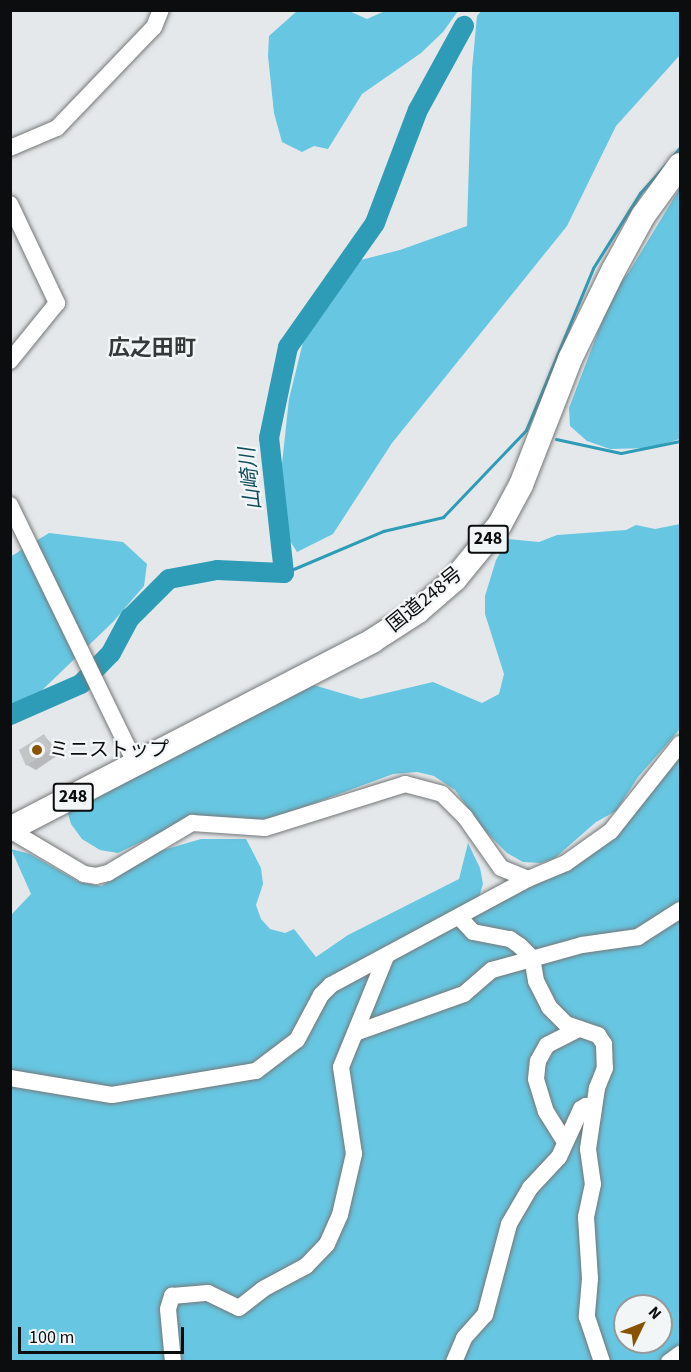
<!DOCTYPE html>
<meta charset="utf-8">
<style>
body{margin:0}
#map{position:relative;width:691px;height:1372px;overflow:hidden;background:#e5e8ea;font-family:"Source Sans 3","Noto Sans JP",sans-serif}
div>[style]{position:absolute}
.green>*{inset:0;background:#67c6e1}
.shadow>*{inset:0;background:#0003}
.stream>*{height:3px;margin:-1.5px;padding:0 1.5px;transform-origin:1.5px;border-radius:1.5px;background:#2e9cb7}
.river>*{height:20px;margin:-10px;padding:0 10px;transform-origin:10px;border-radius:10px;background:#2e9cb7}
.building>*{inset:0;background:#c2c5c6}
.roads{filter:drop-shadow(0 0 2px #747778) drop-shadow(0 0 2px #747778)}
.minor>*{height:16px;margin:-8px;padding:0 8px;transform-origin:8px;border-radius:8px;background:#fff}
.highway>*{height:24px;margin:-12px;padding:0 12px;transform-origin:12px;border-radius:12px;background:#fff}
.dots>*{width:16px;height:16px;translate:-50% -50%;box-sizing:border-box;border:3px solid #f2f6f7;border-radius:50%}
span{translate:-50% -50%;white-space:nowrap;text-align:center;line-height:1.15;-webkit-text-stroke:4.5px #f2f6f7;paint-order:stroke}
.shield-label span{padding:2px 4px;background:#f2f6f7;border:2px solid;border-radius:4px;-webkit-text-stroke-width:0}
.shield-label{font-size:18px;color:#0c0d0e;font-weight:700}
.street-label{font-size:20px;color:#0c0d0e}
.poi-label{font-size:20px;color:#0c0d0e}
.left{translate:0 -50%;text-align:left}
.water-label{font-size:21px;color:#0f4c5b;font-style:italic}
.quarter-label{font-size:22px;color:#353839;font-weight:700}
.frame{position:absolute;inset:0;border:12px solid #0c0d0e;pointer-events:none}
.north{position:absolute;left:613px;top:1294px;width:60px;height:60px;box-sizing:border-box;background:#f2f6f7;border:2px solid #96999a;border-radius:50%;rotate:47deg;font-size:16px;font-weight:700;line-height:24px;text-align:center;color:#0c0d0e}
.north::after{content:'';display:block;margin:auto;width:21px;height:27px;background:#885400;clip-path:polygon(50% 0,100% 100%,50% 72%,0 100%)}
.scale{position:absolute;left:18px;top:1327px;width:166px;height:27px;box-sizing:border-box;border:3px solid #0c0d0e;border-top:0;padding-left:8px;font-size:18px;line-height:21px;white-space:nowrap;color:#0c0d0e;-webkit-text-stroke:4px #f2f6f7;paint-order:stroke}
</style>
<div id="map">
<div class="green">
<i style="clip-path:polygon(482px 10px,680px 11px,680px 55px,616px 126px,567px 226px,392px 443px,333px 534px,297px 552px,276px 519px,289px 399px,304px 338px,337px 266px,400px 250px,467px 226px,472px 69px,477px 16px)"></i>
<i style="clip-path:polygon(297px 11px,349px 11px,367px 19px,385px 11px,458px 11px,443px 32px,421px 53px,362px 94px,328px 149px,314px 146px,302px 152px,282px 142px,274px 113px,268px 56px,269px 36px)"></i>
<i style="clip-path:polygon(680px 188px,680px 439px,649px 448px,610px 449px,587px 441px,570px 426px,569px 408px,614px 290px,629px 272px)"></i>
<i style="clip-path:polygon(680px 524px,680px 729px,638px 777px,616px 811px,596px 822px,555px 858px,541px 863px,523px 862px,507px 853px,483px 829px,455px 790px,434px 776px,417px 772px,393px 774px,277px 817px,254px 820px,195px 816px,118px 853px,100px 850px,82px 839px,71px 824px,67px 811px,310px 684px,361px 699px,433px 682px,482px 703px,499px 694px,504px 674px,485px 614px,485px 596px,496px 560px,508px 539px,539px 542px,557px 535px,626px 530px,636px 525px,655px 529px)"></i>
<i style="clip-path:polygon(49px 533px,123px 542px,147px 564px,144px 586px,113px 622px,11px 720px,10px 557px)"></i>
<i style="clip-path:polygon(evenodd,680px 755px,680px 1361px,11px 1362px,11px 1080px,65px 1093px,256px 1075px,331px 990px,600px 849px,620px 831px,680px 755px,625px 1306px,661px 1306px,661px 1342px,625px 1342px,625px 1306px)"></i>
<i style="clip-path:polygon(201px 839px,246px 839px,261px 868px,263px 884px,256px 905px,261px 919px,270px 929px,285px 933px,294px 929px,316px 957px,348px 935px,459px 879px,468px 843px,480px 868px,483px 884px,478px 900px,330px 982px,303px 1028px,257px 1066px,108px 1093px,11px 1076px,11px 915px,31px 894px,11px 849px,30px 854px,79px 882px,101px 886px,160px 851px)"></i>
</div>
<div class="shadow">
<i style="clip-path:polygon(44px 736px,61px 753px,36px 770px,27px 765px)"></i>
</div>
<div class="stream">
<i style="left:672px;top:157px;width:13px;rotate:-51deg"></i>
<i style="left:556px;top:439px;width:66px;rotate:12.2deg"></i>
<i style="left:621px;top:453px;width:60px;rotate:-11.5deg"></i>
<i style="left:284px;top:573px;width:108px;rotate:-23deg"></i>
<i style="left:383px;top:531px;width:62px;rotate:-13.1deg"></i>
<i style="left:443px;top:517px;width:120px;rotate:-46.3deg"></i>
<i style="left:526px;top:430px;width:175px;rotate:-67.5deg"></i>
<i style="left:593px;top:268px;width:89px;rotate:-57.9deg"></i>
<i style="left:640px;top:193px;width:39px;rotate:-48deg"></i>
</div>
<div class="river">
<i style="left:10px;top:715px;width:77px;rotate:-23.6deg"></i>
<i style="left:81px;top:684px;width:43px;rotate:-45.9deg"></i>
<i style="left:111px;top:653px;width:40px;rotate:-62deg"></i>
<i style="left:130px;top:618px;width:55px;rotate:-45deg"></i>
<i style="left:169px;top:579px;width:49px;rotate:-10.6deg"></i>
<i style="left:217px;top:570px;width:67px;rotate:2.6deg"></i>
<i style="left:284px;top:573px;width:136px;rotate:-96.3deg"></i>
<i style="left:269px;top:438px;width:93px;rotate:-78.2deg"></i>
<i style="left:288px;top:347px;width:151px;rotate:-54.9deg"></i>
<i style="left:375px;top:223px;width:121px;rotate:-69.2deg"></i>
<i style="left:418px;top:110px;width:96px;rotate:-61.3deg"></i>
</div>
<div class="building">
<i style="clip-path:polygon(44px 734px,53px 748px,26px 766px,19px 750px)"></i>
</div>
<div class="roads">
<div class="minor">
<i style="left:10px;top:148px;width:51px;rotate:-23.1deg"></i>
<i style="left:57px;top:128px;width:140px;rotate:-46.2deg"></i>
<i style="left:154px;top:27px;width:18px;rotate:-68deg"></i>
<i style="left:10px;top:204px;width:110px;rotate:64.6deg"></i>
<i style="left:57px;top:303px;width:75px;rotate:129deg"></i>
<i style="left:10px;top:505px;width:288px;rotate:64.1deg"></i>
<i style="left:10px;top:830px;width:86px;rotate:30.7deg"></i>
<i style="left:84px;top:874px;width:12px;rotate:9deg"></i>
<i style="left:96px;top:876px;width:12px;rotate:-14deg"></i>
<i style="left:108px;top:873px;width:98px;rotate:-30.8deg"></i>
<i style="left:192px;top:823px;width:73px;rotate:3.9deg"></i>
<i style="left:265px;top:828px;width:147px;rotate:-17.4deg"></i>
<i style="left:405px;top:784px;width:38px;rotate:15deg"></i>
<i style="left:442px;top:794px;width:33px;rotate:45deg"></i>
<i style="left:465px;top:817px;width:62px;rotate:54.8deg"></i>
<i style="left:501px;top:868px;width:29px;rotate:22deg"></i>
<i style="left:528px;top:879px;width:41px;rotate:-22.8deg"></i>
<i style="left:566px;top:863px;width:55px;rotate:-35.4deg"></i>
<i style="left:611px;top:831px;width:111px;rotate:-51.6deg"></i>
<i style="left:460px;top:918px;width:19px;rotate:47deg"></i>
<i style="left:473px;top:932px;width:38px;rotate:11deg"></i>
<i style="left:510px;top:939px;width:12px;rotate:35deg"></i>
<i style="left:520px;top:946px;width:17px;rotate:45deg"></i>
<i style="left:532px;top:958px;width:23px;rotate:80deg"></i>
<i style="left:536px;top:981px;width:29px;rotate:63deg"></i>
<i style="left:549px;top:1007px;width:24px;rotate:45deg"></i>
<i style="left:566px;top:1024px;width:34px;rotate:19deg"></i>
<i style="left:598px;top:1035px;width:11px;rotate:56deg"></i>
<i style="left:604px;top:1044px;width:24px;rotate:88deg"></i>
<i style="left:605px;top:1068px;width:22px;rotate:112deg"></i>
<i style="left:597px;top:1088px;width:62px;rotate:98.4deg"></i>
<i style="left:588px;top:1149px;width:35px;rotate:82deg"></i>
<i style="left:593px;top:1184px;width:34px;rotate:102deg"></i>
<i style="left:586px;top:1217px;width:62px;rotate:86.3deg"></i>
<i style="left:590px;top:1279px;width:38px;rotate:95deg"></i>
<i style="left:587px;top:1317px;width:47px;rotate:71.6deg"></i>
<i style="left:355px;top:1033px;width:116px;rotate:-19.7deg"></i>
<i style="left:464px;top:994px;width:37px;rotate:-41deg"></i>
<i style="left:492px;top:970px;width:93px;rotate:-15.5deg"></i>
<i style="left:582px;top:945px;width:57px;rotate:-8.1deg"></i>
<i style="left:638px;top:937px;width:50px;rotate:-32.7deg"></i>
<i style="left:10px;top:1078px;width:103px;rotate:9.5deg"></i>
<i style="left:112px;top:1095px;width:146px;rotate:-9.5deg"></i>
<i style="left:256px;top:1071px;width:51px;rotate:-37.1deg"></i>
<i style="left:297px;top:1040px;width:51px;rotate:-61.9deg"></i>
<i style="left:321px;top:995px;width:14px;rotate:-45deg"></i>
<i style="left:331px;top:985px;width:224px;rotate:-28.3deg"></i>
<i style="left:565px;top:1142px;width:36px;rotate:-122deg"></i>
<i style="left:546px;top:1112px;width:34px;rotate:-107deg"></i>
<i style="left:536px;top:1079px;width:18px;rotate:-84deg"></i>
<i style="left:538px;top:1061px;width:18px;rotate:-61deg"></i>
<i style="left:547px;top:1045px;width:33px;rotate:-27deg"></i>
<i style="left:173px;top:1362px;width:53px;rotate:-95.4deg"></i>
<i style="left:168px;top:1309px;width:14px;rotate:-73deg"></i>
<i style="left:172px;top:1296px;width:36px;rotate:-5deg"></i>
<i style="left:208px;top:1293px;width:34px;rotate:26deg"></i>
<i style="left:239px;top:1308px;width:31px;rotate:-38deg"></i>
<i style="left:263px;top:1289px;width:49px;rotate:-28.1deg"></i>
<i style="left:306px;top:1266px;width:30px;rotate:-46deg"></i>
<i style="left:327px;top:1244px;width:32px;rotate:-66deg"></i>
<i style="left:340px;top:1215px;width:63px;rotate:-77.1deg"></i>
<i style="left:354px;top:1154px;width:88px;rotate:-98.5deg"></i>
<i style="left:341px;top:1067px;width:119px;rotate:-67.8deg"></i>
<i style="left:454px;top:1362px;width:26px;rotate:-67deg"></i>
<i style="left:464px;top:1338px;width:31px;rotate:-48deg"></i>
<i style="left:485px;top:1315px;width:94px;rotate:-75.2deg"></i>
<i style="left:509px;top:1224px;width:42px;rotate:-59.7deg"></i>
<i style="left:530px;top:1188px;width:42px;rotate:-46.9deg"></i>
<i style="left:559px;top:1157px;width:53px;rotate:-65.4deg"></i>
<i style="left:581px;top:1109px;width:6px;rotate:-31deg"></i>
<i style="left:586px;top:1106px;width:9px;rotate:36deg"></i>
<i style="left:669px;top:1362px;width:14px;rotate:-36deg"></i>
</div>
<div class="highway">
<i style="left:10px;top:829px;width:408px;rotate:-27.4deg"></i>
<i style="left:372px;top:641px;width:54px;rotate:-32.8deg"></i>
<i style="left:417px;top:612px;width:50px;rotate:-41deg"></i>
<i style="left:455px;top:579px;width:71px;rotate:-50.7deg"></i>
<i style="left:500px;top:524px;width:44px;rotate:-61.7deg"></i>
<i style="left:521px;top:485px;width:135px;rotate:-68.7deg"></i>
<i style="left:570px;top:359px;width:98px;rotate:-64deg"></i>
<i style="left:613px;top:271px;width:63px;rotate:-61.4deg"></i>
<i style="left:643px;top:216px;width:63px;rotate:-54deg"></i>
</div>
</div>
<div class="dots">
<i style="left:37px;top:750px;background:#885400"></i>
</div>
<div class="shield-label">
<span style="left:488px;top:539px">248</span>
<span style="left:73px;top:797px">248</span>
</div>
<div class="street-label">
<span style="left:425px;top:600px;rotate:-39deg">国道248号</span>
</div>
<div class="poi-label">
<span class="left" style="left:49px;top:750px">ミニストップ</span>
</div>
<div class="water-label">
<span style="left:250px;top:479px;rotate:-96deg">山崎川</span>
</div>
<div class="quarter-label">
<span style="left:152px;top:349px">広之田町</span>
</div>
<div class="frame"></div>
<div class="north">N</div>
<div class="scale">100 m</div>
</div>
